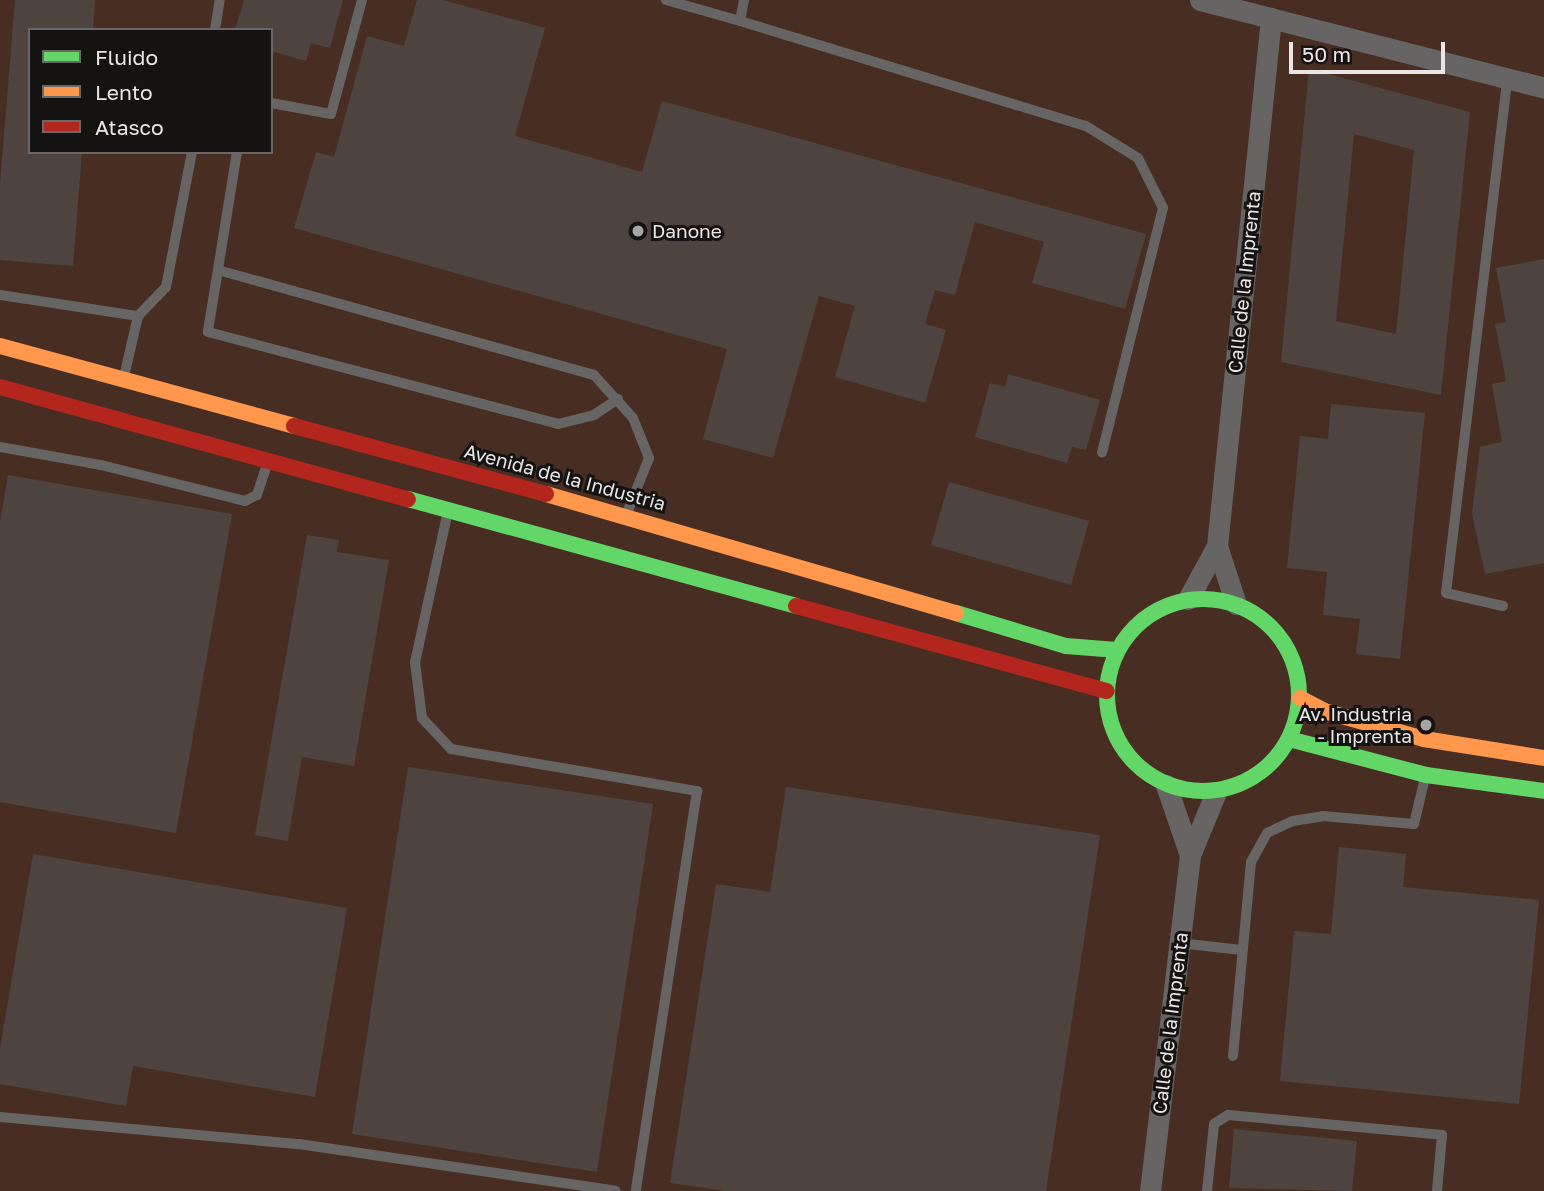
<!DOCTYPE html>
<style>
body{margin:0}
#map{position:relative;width:1544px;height:1191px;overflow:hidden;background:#2d2b29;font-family:"Golos Text",sans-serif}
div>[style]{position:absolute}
.green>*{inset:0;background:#482e22}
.building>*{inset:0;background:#4d4440}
.lane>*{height:10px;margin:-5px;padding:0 5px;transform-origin:5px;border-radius:5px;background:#666564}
.street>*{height:21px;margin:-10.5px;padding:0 10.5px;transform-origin:10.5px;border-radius:10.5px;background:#666564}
.fast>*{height:16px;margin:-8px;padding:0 8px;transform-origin:8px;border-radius:8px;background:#63d668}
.fast>.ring{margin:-8px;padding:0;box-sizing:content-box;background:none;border:16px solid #63d668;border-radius:50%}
.slow>*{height:16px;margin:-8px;padding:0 8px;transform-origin:8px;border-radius:8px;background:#ff974d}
.jam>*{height:16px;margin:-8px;padding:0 8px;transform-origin:8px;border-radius:8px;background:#b3261e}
.dots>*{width:19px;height:19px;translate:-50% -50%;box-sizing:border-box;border:4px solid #151312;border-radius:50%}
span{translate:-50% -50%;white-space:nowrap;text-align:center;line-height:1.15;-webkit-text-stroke:6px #151312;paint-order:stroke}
.poi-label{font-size:19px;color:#e9e6e5}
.left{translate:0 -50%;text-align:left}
.right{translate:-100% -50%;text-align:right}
.street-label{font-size:19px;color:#e9e6e5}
.legend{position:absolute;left:28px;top:28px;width:245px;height:126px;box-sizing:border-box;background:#151312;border:2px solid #6a6766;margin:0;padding:9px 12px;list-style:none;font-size:21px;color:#e9e6e5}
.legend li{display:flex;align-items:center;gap:14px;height:35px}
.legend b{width:35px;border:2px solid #6a6766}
.scale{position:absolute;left:1289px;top:42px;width:156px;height:32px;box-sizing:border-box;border:4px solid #e9e6e5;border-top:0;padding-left:9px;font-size:21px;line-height:24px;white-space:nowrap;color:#e9e6e5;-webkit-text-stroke:5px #151312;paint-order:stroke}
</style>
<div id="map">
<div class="green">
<i style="clip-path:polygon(evenodd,0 0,1544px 0,1544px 1191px,0 1191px,0 0,30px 30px,271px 30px,271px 152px,30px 152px,30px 30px)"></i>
</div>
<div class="building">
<i style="clip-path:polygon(15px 0,95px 0,93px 30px,30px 30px,30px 152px,82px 152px,73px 266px,0 260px,0 184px)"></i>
<i style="clip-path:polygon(244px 0,343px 0,330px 48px,311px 43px,306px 61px,271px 51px,271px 30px,235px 30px)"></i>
<i style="clip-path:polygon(417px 0,443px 0,545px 28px,515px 136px,642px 172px,662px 101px,1146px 234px,1125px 309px,1032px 283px,1044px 242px,975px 222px,955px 295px,935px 290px,925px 324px,946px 330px,925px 403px,835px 377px,855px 306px,819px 296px,773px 458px,703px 439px,727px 349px,294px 228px,316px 152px,334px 157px,367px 36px,404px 46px)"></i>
<i style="clip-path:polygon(evenodd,1309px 69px,1470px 112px,1441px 395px,1281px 362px,1309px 69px,1354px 134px,1414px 150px,1396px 334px,1336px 321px,1354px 134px)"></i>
<i style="clip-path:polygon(1544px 259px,1544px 563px,1485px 574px,1472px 514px,1480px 447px,1502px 442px,1492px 384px,1506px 381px,1495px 324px,1506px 322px,1496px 268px)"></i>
<i style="clip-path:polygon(1008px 374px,1100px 400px,1086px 450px,1072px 447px,1067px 463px,975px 437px,990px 383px,1005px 387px)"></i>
<i style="clip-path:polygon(1331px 404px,1425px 413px,1400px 659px,1356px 654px,1360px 619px,1323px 615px,1327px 572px,1287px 568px,1300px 436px,1328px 439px)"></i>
<i style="clip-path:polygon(8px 475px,232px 514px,176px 833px,0 802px,0 522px)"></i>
<i style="clip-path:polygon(949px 482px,1089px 521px,1071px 585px,931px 545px)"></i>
<i style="clip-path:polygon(307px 535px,339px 540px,337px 552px,389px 560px,354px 766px,302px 757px,288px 841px,255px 835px)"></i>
<i style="clip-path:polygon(408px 767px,653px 804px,597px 1172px,352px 1134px)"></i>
<i style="clip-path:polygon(786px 787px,1100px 835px,1046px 1191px,725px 1191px,670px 1183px,716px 884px,770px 892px)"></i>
<i style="clip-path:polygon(1339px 847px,1406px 854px,1403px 887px,1539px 900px,1519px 1104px,1280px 1081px,1294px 931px,1331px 934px)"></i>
<i style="clip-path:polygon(33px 854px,347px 908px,315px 1097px,133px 1066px,126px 1106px,0 1084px,0 1049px)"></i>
<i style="clip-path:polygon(1234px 1129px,1357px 1141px,1352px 1191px,1229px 1188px)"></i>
</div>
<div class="lane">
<i style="left:666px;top:0;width:77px;rotate:15.8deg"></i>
<i style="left:744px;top:0;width:21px;rotate:101deg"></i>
<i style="left:740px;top:21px;width:362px;rotate:16.9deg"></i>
<i style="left:1086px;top:126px;width:61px;rotate:31.6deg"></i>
<i style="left:1138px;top:158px;width:56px;rotate:63.4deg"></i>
<i style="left:1163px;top:208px;width:252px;rotate:104deg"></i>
<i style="left:215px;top:30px;width:30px;rotate:-81deg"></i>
<i style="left:271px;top:103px;width:61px;rotate:10.4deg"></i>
<i style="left:331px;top:114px;width:118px;rotate:-74.8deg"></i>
<i style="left:237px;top:152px;width:182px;rotate:99.2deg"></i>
<i style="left:208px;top:332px;width:362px;rotate:14.7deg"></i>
<i style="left:558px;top:424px;width:37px;rotate:-14deg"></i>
<i style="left:594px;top:415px;width:29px;rotate:-34deg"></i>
<i style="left:218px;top:270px;width:390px;rotate:15.6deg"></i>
<i style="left:594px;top:375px;width:58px;rotate:47.8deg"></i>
<i style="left:633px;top:418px;width:43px;rotate:68.2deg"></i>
<i style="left:649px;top:458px;width:59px;rotate:111.8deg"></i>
<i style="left:0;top:295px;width:140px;rotate:8.7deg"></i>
<i style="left:124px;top:377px;width:63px;rotate:-77.1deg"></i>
<i style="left:138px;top:316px;width:40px;rotate:-46deg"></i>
<i style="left:166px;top:287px;width:137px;rotate:-79.1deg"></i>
<i style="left:0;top:447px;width:103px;rotate:10.1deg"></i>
<i style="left:101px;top:465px;width:148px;rotate:14deg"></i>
<i style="left:245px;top:501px;width:13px;rotate:-27deg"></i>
<i style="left:257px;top:495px;width:33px;rotate:-72deg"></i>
<i style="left:448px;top:511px;width:155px;rotate:102.3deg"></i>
<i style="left:415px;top:662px;width:56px;rotate:82.9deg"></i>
<i style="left:422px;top:718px;width:42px;rotate:46.9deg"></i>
<i style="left:451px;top:749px;width:250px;rotate:9.7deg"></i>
<i style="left:697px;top:791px;width:405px;rotate:98.7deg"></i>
<i style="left:1503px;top:606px;width:58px;rotate:-167.2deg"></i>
<i style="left:1446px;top:593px;width:515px;rotate:-83.19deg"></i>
<i style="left:1179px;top:943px;width:63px;rotate:6.3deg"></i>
<i style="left:1233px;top:1056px;width:195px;rotate:-84.7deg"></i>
<i style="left:1251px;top:862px;width:33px;rotate:-61deg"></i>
<i style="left:1267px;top:833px;width:29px;rotate:-25deg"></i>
<i style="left:1293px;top:821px;width:30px;rotate:-9deg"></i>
<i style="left:1323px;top:816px;width:91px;rotate:5deg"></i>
<i style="left:1414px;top:824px;width:47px;rotate:-76.6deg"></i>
<i style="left:0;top:1117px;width:300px;rotate:5.2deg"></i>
<i style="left:299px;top:1144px;width:320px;rotate:8.4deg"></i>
<i style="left:1207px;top:1191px;width:67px;rotate:-84deg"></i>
<i style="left:1214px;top:1124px;width:17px;rotate:-33deg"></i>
<i style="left:1228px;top:1115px;width:215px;rotate:5.3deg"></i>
<i style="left:1442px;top:1135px;width:56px;rotate:95.1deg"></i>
</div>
<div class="street">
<i style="left:1200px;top:0;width:355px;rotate:14.3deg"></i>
<i style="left:1217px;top:546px;width:61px;rotate:71.9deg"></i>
<i style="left:1188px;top:599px;width:60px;rotate:-61.3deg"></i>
<i style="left:1217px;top:546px;width:531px;rotate:-84.16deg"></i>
<i style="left:1166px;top:785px;width:74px;rotate:71.1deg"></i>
<i style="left:1150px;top:1191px;width:338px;rotate:-83.2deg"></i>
<i style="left:1190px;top:855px;width:68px;rotate:-67.6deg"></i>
</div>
<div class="fast">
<i style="left:408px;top:499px;width:402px;rotate:15.4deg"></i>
<i class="ring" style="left:1107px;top:599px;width:176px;height:176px"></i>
<i style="left:956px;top:613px;width:115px;rotate:16.7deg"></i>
<i style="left:1066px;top:646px;width:51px;rotate:4.5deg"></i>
<i style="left:1289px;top:739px;width:142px;rotate:14.7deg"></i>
<i style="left:1426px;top:775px;width:119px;rotate:7.7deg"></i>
</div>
<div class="slow">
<i style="left:0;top:346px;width:305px;rotate:15.2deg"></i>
<i style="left:546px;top:494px;width:427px;rotate:16.2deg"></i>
<i style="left:1300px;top:698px;width:27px;rotate:28deg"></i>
<i style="left:1324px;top:711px;width:104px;rotate:15.6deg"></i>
<i style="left:1424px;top:739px;width:121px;rotate:9deg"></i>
</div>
<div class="jam">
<i style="left:0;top:387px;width:423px;rotate:15.4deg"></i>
<i style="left:294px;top:426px;width:261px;rotate:15.1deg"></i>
<i style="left:796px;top:606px;width:322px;rotate:15.3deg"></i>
</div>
<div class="dots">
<i style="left:638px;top:231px;background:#a7a5a3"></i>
<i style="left:1426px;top:725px;background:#a7a5a3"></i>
</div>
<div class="poi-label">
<span class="left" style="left:652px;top:231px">Danone</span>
<span class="right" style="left:1412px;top:725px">Av. Industria<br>- Imprenta</span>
</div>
<div class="street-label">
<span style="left:1244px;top:282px;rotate:-84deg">Calle de la Imprenta</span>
<span style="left:565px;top:477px;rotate:15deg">Avenida de la Industria</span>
<span style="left:1170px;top:1023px;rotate:-83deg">Calle de la Imprenta</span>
</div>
<ul class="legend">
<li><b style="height:9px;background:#63d668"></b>Fluido</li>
<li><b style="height:9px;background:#ff974d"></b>Lento</li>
<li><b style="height:9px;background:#b3261e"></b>Atasco</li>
</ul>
<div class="scale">50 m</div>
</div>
